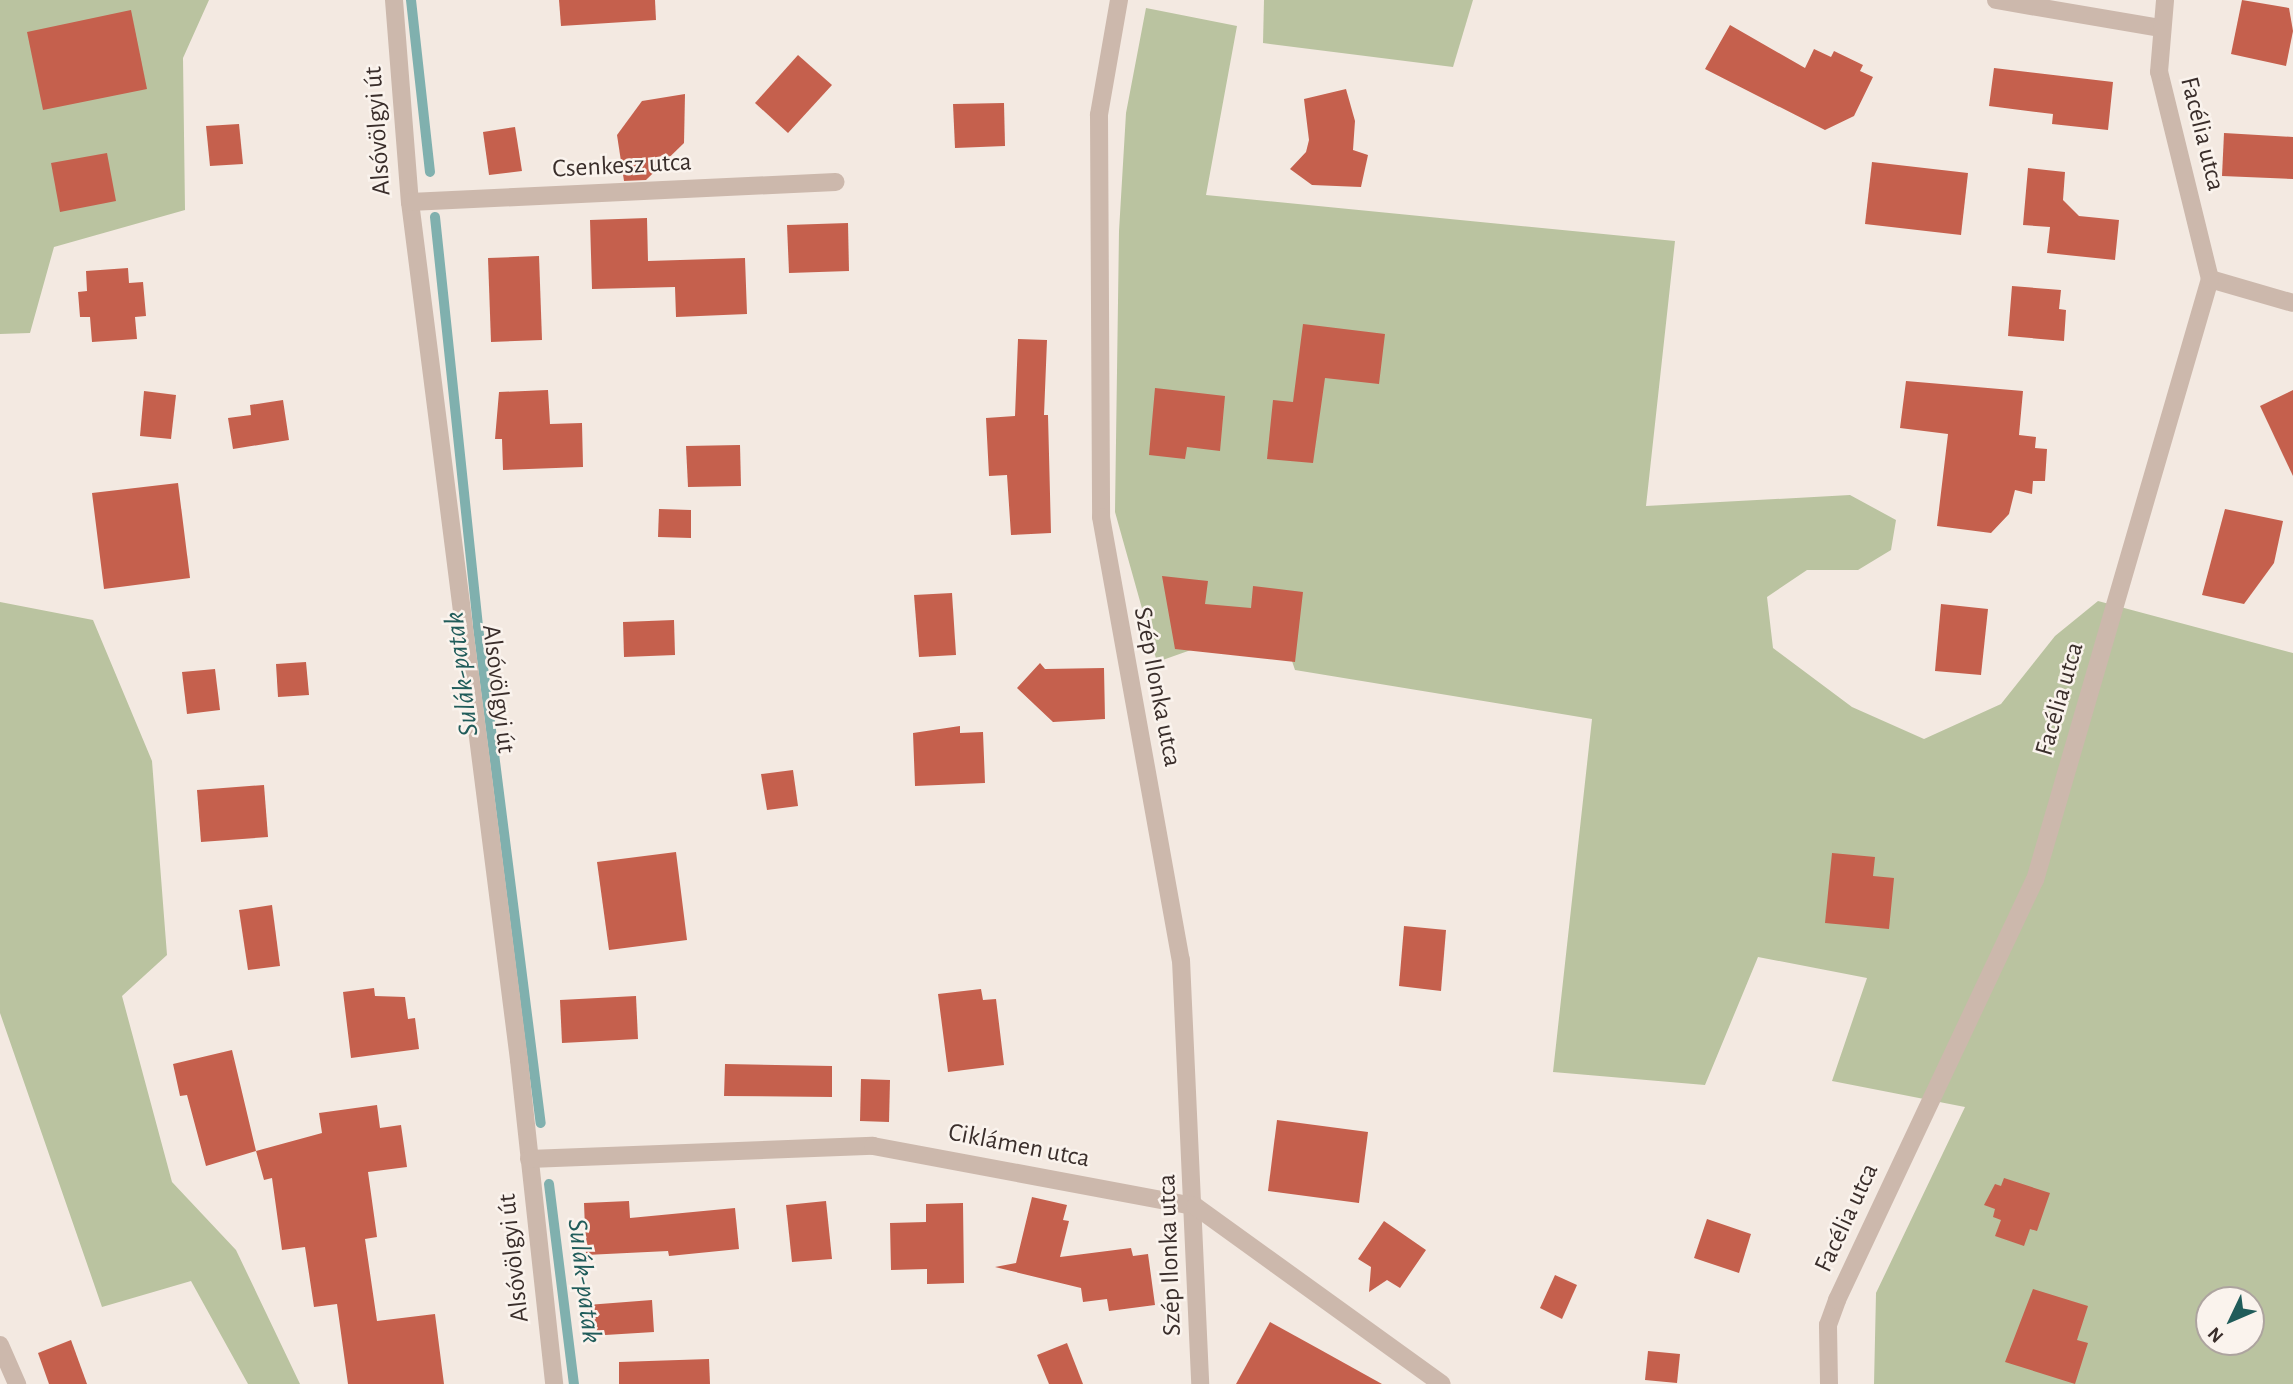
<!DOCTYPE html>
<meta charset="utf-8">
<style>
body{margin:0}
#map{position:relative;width:2293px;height:1384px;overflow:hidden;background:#f3e9e1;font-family:"Alegreya Sans",sans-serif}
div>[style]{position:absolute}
.green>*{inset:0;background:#bac3a0}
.stream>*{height:10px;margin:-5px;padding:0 5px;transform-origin:5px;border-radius:5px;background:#80b0ae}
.building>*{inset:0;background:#c5604d}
.street>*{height:18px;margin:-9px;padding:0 9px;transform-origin:9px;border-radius:9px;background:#ccb8ac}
span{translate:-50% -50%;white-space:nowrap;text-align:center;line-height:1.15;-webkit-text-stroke:5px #faf3ed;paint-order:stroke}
.street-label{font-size:26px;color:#3a2e2b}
.water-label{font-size:28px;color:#205c5a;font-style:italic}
.north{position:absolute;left:2195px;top:1286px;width:70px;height:70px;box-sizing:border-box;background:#faf3ed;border:2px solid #ada49f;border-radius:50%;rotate:226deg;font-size:19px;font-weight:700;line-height:28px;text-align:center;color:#3a2e2b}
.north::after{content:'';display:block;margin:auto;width:24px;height:32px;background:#205c5a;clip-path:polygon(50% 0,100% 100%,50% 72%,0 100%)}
</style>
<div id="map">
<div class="green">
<i style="clip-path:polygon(0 0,209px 0,183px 58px,185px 210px,54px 247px,30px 333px,0 334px)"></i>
<i style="clip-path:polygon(1264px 0,1473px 0,1453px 67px,1263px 43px)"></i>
<i style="clip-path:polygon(evenodd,1146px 8px,1237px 26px,1206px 195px,1675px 241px,1646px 506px,1850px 495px,1896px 520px,1891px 550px,1858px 570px,1807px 570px,1767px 597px,1773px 648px,1852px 707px,1924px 739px,2001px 704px,2055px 636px,2098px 601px,2293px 653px,2293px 1384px,1874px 1384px,1876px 1293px,1965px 1107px,1832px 1081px,1867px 978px,1758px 957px,1705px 1085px,1553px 1072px,1592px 719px,1295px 670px,1278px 619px,1157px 662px,1115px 512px,1119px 231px,1126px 113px,1146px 8px,2209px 1300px,2251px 1300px,2251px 1342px,2209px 1342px,2209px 1300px)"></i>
<i style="clip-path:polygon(0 602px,93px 620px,152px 761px,167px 955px,122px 996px,172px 1182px,236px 1250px,300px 1384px,248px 1384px,191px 1281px,102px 1307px,0 1013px)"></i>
</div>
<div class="stream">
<i style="left:411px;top:0;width:173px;rotate:83.7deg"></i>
<i style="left:435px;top:217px;width:412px;rotate:84deg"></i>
<i style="left:478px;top:627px;width:500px;rotate:82.8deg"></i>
<i style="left:549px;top:1184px;width:202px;rotate:82.9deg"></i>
</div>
<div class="building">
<i style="clip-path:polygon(559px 0,655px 0,656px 20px,561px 26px)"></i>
<i style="clip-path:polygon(2242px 0,2289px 8px,2293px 31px,2286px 66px,2231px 54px)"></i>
<i style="clip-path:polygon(131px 10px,147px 89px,43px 110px,27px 32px)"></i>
<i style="clip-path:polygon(1730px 25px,1805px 68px,1814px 49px,1831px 57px,1834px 51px,1863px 65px,1860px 71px,1873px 77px,1854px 116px,1825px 130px,1705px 69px)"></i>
<i style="clip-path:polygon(798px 55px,832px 85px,788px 133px,755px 103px)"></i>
<i style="clip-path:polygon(1994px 68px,2113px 82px,2108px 130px,2052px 124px,2053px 114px,1989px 106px)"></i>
<i style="clip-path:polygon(1346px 89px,1355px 121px,1353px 150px,1368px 155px,1361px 187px,1312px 185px,1290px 169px,1306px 152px,1309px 140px,1304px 99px)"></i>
<i style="clip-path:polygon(685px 94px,684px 143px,646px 180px,624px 181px,617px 135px,642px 101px)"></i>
<i style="clip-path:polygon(1004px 103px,1005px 146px,955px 148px,953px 104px)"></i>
<i style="clip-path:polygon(239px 124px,243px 164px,210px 166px,206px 126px)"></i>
<i style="clip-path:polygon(515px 127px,522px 171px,489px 175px,483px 132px)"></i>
<i style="clip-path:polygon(2224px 133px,2293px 137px,2293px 179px,2222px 176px)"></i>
<i style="clip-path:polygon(107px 153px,116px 201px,60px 212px,51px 163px)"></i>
<i style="clip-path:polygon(1872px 162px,1968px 173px,1961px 235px,1865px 224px)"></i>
<i style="clip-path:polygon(2028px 168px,2065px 172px,2063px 200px,2079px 216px,2119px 220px,2115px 260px,2047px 253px,2050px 227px,2023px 225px)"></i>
<i style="clip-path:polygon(647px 218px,648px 261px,745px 258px,747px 314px,676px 317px,675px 287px,592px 289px,590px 220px)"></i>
<i style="clip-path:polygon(848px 223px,849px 271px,789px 273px,787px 225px)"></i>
<i style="clip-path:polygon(539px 256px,542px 340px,491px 342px,488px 258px)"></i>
<i style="clip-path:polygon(128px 268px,129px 283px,143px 282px,146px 316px,135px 317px,137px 339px,92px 342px,90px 317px,80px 317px,78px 292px,87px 291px,86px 271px)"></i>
<i style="clip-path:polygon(2012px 286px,2061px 290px,2059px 309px,2066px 310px,2064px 341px,2008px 336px)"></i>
<i style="clip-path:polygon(1303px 324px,1385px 334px,1379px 384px,1325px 378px,1313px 463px,1267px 459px,1273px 400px,1293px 402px)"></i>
<i style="clip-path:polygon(1018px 339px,1047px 340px,1044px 415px,1048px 415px,1051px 533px,1011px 535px,1007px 475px,989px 476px,986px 418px,1015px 416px)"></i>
<i style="clip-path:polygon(1906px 381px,2023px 391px,2019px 435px,2036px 437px,2035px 448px,2047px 449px,2045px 481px,2033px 481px,2032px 494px,2015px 490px,2009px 514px,1991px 533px,1937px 526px,1948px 434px,1900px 428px)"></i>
<i style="clip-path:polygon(1155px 388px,1225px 396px,1220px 451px,1187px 447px,1185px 459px,1149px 455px)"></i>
<i style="clip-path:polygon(548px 390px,550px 424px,582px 423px,583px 467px,503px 470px,502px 439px,495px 439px,499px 392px)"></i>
<i style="clip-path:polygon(2293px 390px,2293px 476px,2260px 406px)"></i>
<i style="clip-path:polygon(144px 391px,176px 395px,171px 439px,140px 436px)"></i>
<i style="clip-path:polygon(283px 400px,289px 440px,233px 449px,228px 418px,251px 415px,250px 405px)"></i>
<i style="clip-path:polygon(740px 445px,741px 486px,688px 487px,686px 446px)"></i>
<i style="clip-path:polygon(178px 483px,190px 578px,104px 589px,92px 493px)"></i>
<i style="clip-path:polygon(659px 509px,691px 510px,691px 538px,658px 537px)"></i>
<i style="clip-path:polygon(2225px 509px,2283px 521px,2274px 563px,2244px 604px,2202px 595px)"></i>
<i style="clip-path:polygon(1162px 576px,1208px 581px,1205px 604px,1251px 608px,1253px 586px,1303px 592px,1295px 662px,1175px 649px)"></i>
<i style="clip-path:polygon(952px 593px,956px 655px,919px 657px,914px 595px)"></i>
<i style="clip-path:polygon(1941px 604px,1988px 609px,1981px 675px,1935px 671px)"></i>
<i style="clip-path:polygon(674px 620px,675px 655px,624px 657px,623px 622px)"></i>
<i style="clip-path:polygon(306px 662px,309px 695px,278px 697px,276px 664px)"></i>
<i style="clip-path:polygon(1040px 663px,1045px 669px,1104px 668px,1105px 719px,1053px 722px,1017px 688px)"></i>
<i style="clip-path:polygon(215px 669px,220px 710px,187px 714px,182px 672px)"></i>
<i style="clip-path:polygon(960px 726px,960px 733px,983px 732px,985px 783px,915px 786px,913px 733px)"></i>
<i style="clip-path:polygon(793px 770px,798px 806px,767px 810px,761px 774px)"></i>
<i style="clip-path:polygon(264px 785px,268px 837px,201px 842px,197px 790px)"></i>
<i style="clip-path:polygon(676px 852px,687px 940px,609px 950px,597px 862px)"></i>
<i style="clip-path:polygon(1832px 853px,1875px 857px,1873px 876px,1894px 878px,1889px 929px,1825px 923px)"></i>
<i style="clip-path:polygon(272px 905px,280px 966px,248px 970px,239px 910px)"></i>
<i style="clip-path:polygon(1404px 926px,1446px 930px,1441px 991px,1399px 986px)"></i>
<i style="clip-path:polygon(374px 988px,375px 996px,405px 997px,408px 1019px,415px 1018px,419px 1049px,351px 1058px,343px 992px)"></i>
<i style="clip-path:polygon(981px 989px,983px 1000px,996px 999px,1004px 1065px,948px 1072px,938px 994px)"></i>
<i style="clip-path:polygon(636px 996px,638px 1039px,562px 1043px,560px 1000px)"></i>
<i style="clip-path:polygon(232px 1050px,256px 1151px,206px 1166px,187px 1095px,180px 1096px,173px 1064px)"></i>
<i style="clip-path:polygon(725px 1064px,832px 1066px,832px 1097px,724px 1096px)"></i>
<i style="clip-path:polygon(861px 1079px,890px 1080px,889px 1122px,860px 1121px)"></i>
<i style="clip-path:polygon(377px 1105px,380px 1128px,401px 1125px,407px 1167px,368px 1172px,377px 1237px,365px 1239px,377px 1321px,435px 1314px,444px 1384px,348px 1384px,337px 1304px,314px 1307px,305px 1247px,282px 1250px,272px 1178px,264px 1180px,256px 1151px,322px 1133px,319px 1113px)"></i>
<i style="clip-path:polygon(1277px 1120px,1368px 1132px,1359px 1203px,1268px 1191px)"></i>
<i style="clip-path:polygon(2004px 1178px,2050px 1193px,2037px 1231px,2030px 1229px,2024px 1246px,1995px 1236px,2001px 1220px,1993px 1217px,1995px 1209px,1984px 1205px,1995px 1184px,2001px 1186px)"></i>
<i style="clip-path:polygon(1032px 1197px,1067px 1205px,1063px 1220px,1069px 1221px,1060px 1257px,1131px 1248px,1133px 1256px,1148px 1254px,1155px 1305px,1109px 1311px,1107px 1299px,1083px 1302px,1081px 1288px,995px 1267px,1016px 1263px)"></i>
<i style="clip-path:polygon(629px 1201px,630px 1218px,735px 1208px,739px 1249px,669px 1256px,668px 1251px,586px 1255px,584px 1203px)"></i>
<i style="clip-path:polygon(826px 1201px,832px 1259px,792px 1262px,786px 1205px)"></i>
<i style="clip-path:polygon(963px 1203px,964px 1283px,927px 1284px,927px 1269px,891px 1270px,890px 1223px,926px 1222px,926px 1204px)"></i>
<i style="clip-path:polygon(1707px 1219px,1751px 1234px,1739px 1273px,1694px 1258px)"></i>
<i style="clip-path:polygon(1384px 1221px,1426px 1250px,1400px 1288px,1387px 1280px,1369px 1292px,1371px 1267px,1358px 1259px)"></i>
<i style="clip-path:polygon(1555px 1275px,1577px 1285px,1562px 1319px,1540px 1308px)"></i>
<i style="clip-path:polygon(2033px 1289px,2088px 1306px,2077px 1340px,2088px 1343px,2075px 1384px,2005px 1362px)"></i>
<i style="clip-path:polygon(652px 1300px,654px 1332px,589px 1336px,587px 1305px)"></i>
<i style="clip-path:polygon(1270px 1322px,1319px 1349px,1382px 1384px,1236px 1384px)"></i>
<i style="clip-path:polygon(71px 1340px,87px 1384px,49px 1384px,38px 1353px)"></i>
<i style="clip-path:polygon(1067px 1343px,1083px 1384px,1049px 1384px,1037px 1355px)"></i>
<i style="clip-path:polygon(1648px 1351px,1680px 1354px,1677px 1383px,1645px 1380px)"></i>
<i style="clip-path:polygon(709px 1359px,710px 1384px,619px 1384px,619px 1362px)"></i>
</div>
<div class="street">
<i style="left:394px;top:0;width:203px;rotate:85.5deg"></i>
<i style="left:410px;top:202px;width:865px;rotate:82.76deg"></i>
<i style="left:519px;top:1060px;width:326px;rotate:83.8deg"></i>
<i style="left:1119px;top:0;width:117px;rotate:99.9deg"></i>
<i style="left:1099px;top:115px;width:402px;rotate:89.7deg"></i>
<i style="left:1101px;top:517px;width:450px;rotate:79.8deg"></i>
<i style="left:1181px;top:960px;width:424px;rotate:87.4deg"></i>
<i style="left:1996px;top:0;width:166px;rotate:9.7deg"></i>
<i style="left:410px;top:202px;width:426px;rotate:-2.7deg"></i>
<i style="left:2210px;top:279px;width:86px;rotate:16.1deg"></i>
<i style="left:529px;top:1159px;width:344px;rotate:-2.2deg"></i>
<i style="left:873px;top:1146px;width:328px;rotate:10.6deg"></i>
<i style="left:1195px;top:1206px;width:304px;rotate:35.8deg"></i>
<i style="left:0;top:1345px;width:43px;rotate:66.4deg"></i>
<i style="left:1829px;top:1384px;width:59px;rotate:-91deg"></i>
<i style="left:1828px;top:1325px;width:27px;rotate:-70deg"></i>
<i style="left:1837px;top:1300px;width:464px;rotate:-64.8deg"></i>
<i style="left:2035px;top:880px;width:626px;rotate:-73.77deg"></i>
<i style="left:2210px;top:279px;width:213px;rotate:-103.8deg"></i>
<i style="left:2159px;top:72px;width:72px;rotate:-85.2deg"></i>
</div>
<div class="street-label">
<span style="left:378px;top:131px;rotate:-94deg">Alsóvölgyi út</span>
<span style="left:2202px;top:134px;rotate:76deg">Facélia utca</span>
<span style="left:622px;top:166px;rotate:-3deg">Csenkesz utca</span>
<span style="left:1157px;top:687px;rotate:79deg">Szép Ilonka utca</span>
<span style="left:498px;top:689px;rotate:83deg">Alsóvölgyi út</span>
<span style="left:2060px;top:699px;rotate:-74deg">Facélia utca</span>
<span style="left:1019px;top:1146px;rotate:11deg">Ciklámen utca</span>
<span style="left:1847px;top:1218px;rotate:-65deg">Facélia utca</span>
<span style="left:1170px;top:1255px;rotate:-92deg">Szép Ilonka utca</span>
<span style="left:514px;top:1258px;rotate:-96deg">Alsóvölgyi út</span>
</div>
<div class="water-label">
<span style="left:462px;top:674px;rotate:-97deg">Sulák-patak</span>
<span style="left:584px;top:1281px;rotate:83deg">Sulák-patak</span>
</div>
<div class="north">N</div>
</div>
